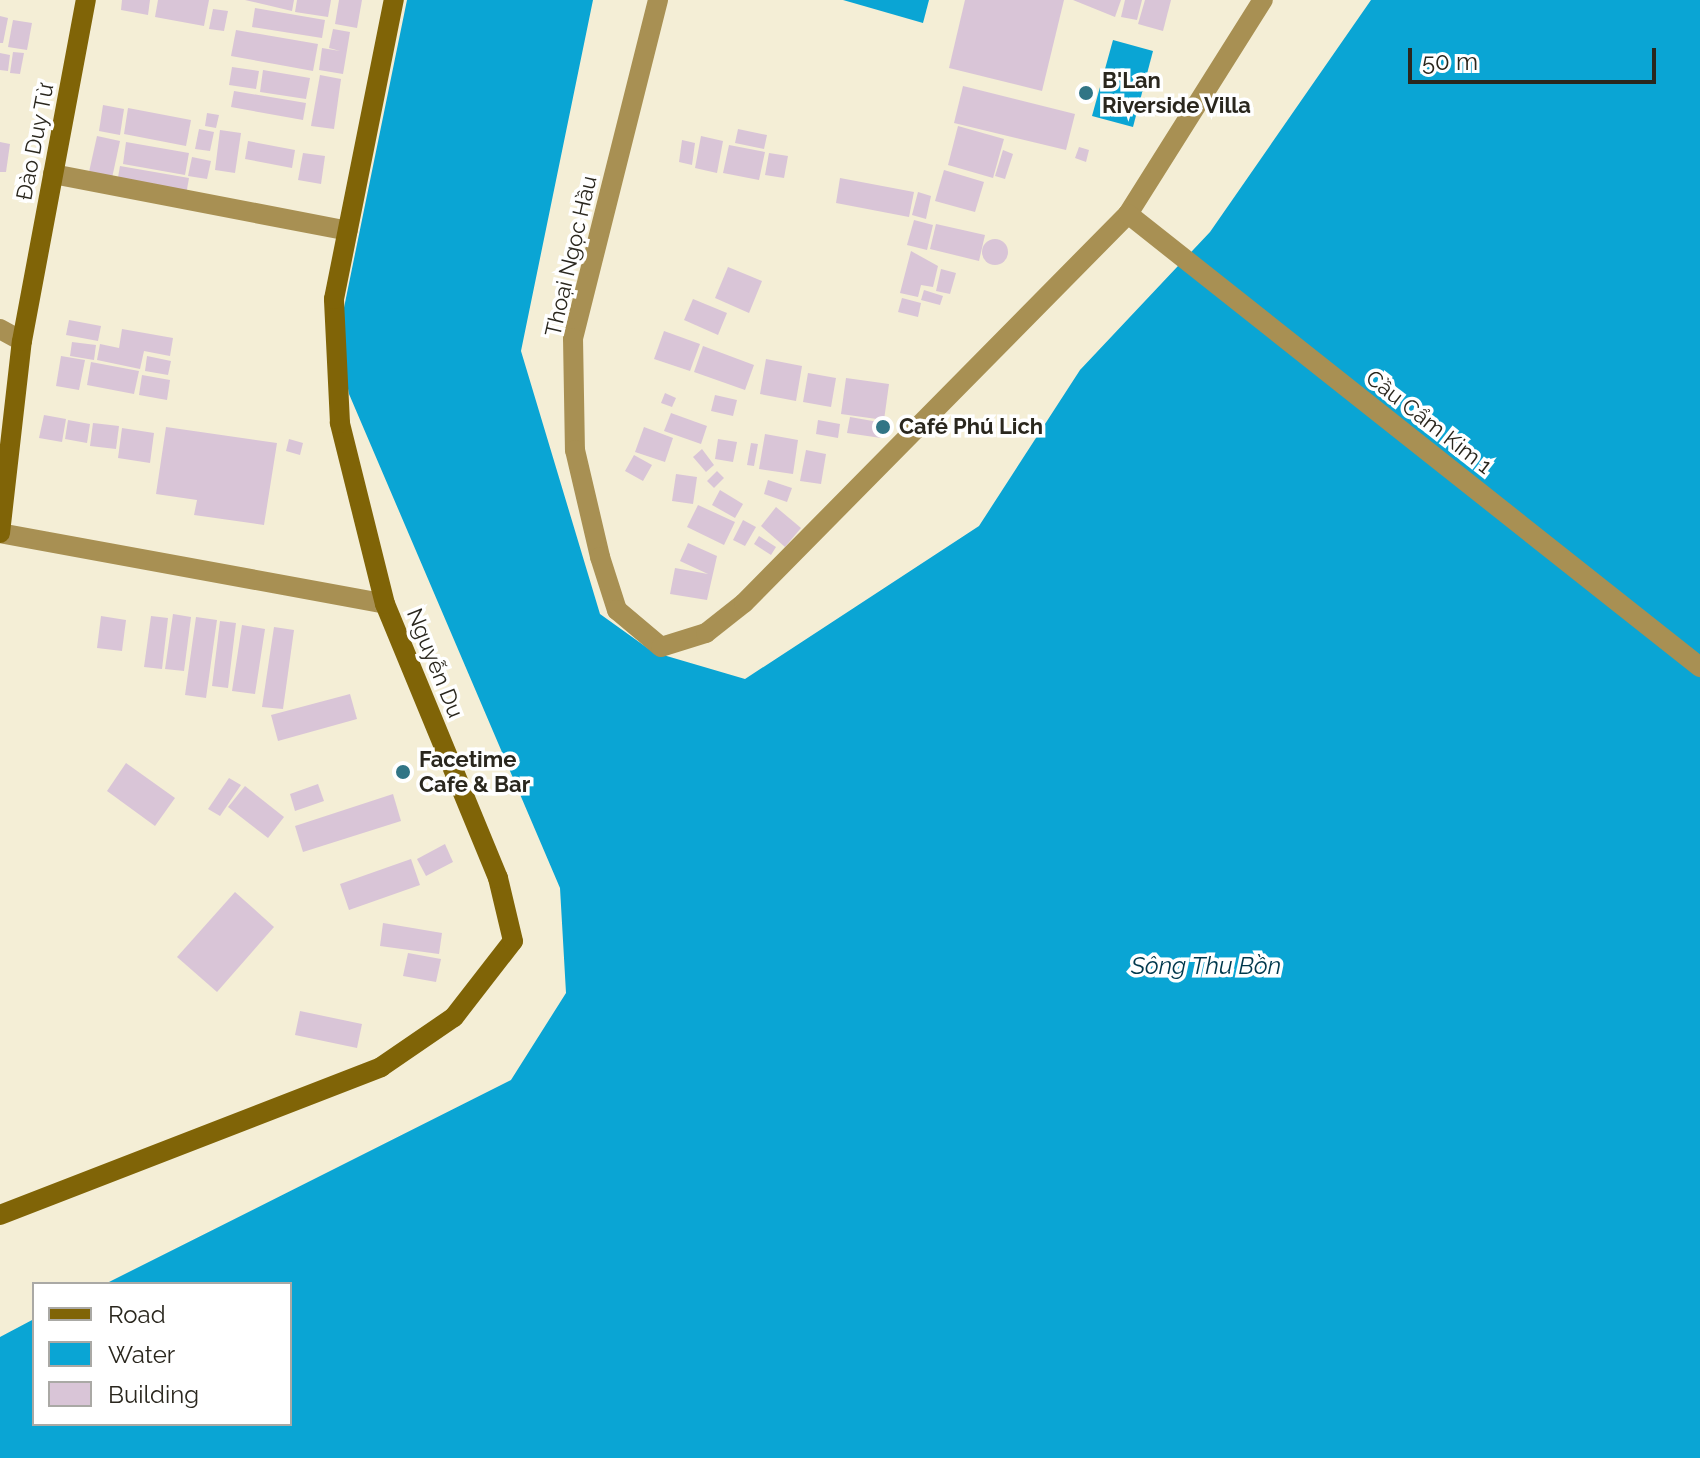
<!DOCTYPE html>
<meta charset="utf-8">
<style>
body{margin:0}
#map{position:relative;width:1700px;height:1458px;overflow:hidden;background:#f4eed6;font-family:Raleway,sans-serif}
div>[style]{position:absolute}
.water>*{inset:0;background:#0aa5d4}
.building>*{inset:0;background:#d9c5d7}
.round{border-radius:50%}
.street>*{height:20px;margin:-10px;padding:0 10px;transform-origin:10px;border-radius:10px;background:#a89053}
.secondary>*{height:20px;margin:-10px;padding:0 10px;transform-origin:10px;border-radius:10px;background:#806407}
.dots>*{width:22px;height:22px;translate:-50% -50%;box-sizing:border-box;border:4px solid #fff;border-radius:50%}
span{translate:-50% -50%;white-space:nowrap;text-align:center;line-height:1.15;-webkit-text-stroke:7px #fff;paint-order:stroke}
.poi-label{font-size:22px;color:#2a271e;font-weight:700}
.left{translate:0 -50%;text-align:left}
.street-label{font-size:22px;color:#2a271e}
.water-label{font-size:24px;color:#00384c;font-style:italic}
.legend{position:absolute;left:32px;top:1282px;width:260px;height:144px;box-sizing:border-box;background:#fff;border:2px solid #aaa9a5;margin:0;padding:10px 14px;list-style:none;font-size:24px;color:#2a271e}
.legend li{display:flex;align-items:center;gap:16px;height:40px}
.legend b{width:40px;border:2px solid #aaa9a5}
.scale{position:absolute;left:1408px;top:48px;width:248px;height:36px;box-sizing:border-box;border:4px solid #2a271e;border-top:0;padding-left:10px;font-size:24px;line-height:28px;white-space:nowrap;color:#2a271e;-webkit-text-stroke:6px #fff;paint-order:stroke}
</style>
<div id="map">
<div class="water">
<i style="clip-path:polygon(407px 0,593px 0,521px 351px,600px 614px,653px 652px,745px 679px,979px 526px,1080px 370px,1210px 232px,1371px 0,1700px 0,1700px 1458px,0 1458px,0 1337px,34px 1319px,34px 1424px,290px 1424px,290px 1284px,105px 1284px,511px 1080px,566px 993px,560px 888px,349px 394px,338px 337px)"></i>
<i style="clip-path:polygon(843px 0,929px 0,923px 23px)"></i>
<i style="clip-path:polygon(1113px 40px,1153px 51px,1133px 127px,1092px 116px)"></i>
</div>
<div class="building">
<i style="clip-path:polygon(122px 0,150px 0,148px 15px,121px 10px)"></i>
<i style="clip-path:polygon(158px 0,209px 0,204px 26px,155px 17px)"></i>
<i style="clip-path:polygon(245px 0,294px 0,292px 11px)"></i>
<i style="clip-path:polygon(297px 0,331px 0,328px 17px,295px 12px)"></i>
<i style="clip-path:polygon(339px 0,362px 0,357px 28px,335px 24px)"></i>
<i style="clip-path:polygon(965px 0,1064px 0,1042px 91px,949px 68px)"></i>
<i style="clip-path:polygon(1073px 0,1121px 0,1115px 17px)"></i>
<i style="clip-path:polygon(1125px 0,1142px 0,1137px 20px,1121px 17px)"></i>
<i style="clip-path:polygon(1145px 0,1171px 0,1163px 31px,1138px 24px)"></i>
<i style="clip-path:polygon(255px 8px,325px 20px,322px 38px,252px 27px)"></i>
<i style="clip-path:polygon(213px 9px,228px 11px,224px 31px,209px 29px)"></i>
<i style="clip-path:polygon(0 16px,8px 18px,3px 43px,0 43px)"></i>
<i style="clip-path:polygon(13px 20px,32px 23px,27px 50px,8px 47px)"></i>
<i style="clip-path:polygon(333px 29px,350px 32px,343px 74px,319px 70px,322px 48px,340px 51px,329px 48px)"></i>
<i style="clip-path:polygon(236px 30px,318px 44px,313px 71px,231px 56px)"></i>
<i style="clip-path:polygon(13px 52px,24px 53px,20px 74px,10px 73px)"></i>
<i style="clip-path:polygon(0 53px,10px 55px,8px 71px,0 70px)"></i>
<i style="clip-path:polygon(232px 67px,259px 71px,256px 89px,229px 85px)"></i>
<i style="clip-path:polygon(263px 70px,310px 78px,306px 99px,260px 92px)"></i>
<i style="clip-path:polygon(320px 75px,341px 79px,334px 129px,311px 126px)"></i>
<i style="clip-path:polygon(963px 86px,1075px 114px,1066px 150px,954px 123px)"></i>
<i style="clip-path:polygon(234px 91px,306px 103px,303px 120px,231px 107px)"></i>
<i style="clip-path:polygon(103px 105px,124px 109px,120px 135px,99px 131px)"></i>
<i style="clip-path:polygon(128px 108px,191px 120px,186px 146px,124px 134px)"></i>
<i style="clip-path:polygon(207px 113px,219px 115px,216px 128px,205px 126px)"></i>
<i style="clip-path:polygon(958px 126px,1004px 139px,993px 178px,948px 165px)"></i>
<i style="clip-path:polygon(199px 129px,214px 132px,210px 151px,195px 149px)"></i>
<i style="clip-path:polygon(738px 129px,767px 135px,764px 149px,735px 143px)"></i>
<i style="clip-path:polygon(220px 130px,241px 133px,235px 173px,215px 170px)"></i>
<i style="clip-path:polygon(97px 136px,120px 141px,112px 178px,89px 172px)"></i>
<i style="clip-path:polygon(701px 136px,723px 141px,717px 173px,695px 168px)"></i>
<i style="clip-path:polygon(682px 140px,695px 143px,692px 165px,679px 162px)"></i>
<i style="clip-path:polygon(248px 141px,295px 150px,292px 168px,245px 159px)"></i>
<i style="clip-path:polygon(0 142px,10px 144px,6px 172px,0 172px)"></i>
<i style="clip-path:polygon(126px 142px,189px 153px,185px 175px,123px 164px)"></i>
<i style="clip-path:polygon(729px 145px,765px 152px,759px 180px,723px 173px)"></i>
<i style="clip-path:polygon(1079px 147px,1089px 150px,1086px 162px,1075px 158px)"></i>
<i style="clip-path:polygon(1003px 150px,1013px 154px,1005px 179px,995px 176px)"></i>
<i style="clip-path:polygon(303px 153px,325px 156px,321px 184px,298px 180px)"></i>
<i style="clip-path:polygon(769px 153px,788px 156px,784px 178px,765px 175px)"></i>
<i style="clip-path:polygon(192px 157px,211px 161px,207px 179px,188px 176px)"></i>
<i style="clip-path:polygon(120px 166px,189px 178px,186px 195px,117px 183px)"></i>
<i style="clip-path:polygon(944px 170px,984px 182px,975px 212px,935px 201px)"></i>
<i style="clip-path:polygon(840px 178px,914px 192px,909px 217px,836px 203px)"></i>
<i style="clip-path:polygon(918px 192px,931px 196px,926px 219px,912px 215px)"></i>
<i style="clip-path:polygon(914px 220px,933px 225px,927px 250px,907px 245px)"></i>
<i style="clip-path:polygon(936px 224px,985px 235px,979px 261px,930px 249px)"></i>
<i class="round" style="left:982px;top:239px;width:26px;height:26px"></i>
<i style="clip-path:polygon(911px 251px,938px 266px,933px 287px,921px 285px,918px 297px,900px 293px)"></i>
<i style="clip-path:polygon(728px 267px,762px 281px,749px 313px,715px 298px)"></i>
<i style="clip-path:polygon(941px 269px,956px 273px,950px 294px,936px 291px)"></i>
<i style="clip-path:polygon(924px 290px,943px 296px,940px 305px,921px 300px)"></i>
<i style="clip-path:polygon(902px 298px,921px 303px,918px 317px,898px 312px)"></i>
<i style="clip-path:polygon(693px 299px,727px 313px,718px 335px,684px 320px)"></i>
<i style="clip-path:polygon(69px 320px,101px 326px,98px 341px,66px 335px)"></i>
<i style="clip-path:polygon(122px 329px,173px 338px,170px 356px,144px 351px,140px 369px,97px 360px,100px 344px,119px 348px)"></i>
<i style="clip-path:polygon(664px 331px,700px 344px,690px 371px,654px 359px)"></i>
<i style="clip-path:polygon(72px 342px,96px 345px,94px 360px,70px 356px)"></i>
<i style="clip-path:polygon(703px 346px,754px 365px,745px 390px,694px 372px)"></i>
<i style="clip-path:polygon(61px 356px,85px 360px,79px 390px,56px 386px)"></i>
<i style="clip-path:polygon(147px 356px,171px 361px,168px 375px,145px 371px)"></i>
<i style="clip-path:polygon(766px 359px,802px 366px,796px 401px,760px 394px)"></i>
<i style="clip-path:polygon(91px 362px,139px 371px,134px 394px,87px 385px)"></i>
<i style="clip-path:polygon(808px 373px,836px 378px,831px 407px,803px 402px)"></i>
<i style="clip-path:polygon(142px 375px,170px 380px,167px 400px,139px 395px)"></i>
<i style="clip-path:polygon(846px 378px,889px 384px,884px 420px,841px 414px)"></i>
<i style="clip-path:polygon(665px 393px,676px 398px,672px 407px,661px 403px)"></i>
<i style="clip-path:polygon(715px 395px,737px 400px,733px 416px,711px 411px)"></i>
<i style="clip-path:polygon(671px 413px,707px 426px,701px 444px,664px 431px)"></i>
<i style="clip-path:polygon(44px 415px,66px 419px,62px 442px,39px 438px)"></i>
<i style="clip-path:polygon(850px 417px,884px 423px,881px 438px,847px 433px)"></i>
<i style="clip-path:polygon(68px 420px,90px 424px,87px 443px,65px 439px)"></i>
<i style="clip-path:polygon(818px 420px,840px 424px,838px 438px,816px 434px)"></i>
<i style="clip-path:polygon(93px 423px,119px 426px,116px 449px,90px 446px)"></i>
<i style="clip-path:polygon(166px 427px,277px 443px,264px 525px,194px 515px,197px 500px,156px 494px)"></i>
<i style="clip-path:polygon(644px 427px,673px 438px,665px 462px,635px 452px)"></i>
<i style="clip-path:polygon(122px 428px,154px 433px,150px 463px,118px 458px)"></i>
<i style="clip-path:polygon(765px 434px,798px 440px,793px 474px,759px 469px)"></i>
<i style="clip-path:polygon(289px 439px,303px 443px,300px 455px,286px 451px)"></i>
<i style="clip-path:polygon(718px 439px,737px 442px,733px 462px,715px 459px)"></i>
<i style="clip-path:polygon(751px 443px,758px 444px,754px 466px,747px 465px)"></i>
<i style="clip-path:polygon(702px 449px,714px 465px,706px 472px,693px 457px)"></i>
<i style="clip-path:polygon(806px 450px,826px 454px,821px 484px,800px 481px)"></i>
<i style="clip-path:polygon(634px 455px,652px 465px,643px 481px,625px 471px)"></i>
<i style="clip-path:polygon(717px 471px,724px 478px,714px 488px,707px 481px)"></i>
<i style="clip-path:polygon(676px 474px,697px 477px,693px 504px,672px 501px)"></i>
<i style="clip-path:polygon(768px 480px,792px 488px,787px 502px,764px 494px)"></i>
<i style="clip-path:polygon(720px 490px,743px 504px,735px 518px,712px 505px)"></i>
<i style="clip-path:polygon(698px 505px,735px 522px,724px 545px,687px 527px)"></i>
<i style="clip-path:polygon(776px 507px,801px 528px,785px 547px,761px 526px)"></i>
<i style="clip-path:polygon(743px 520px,756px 527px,745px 546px,733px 540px)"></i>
<i style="clip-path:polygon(759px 536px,776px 547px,771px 555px,754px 544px)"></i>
<i style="clip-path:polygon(688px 543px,717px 556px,707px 600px,670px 594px,675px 568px,708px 574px,680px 561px)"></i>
<i style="clip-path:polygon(173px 614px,191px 617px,184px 671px,165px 669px)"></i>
<i style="clip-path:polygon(101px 616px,126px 620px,122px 651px,97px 648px)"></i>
<i style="clip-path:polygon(151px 616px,168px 618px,162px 669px,144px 667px)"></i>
<i style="clip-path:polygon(196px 617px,217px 620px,206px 698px,185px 695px)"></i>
<i style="clip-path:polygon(220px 621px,236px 623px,228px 688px,212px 686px)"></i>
<i style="clip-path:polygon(242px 625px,265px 629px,255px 694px,232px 691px)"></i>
<i style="clip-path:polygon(274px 627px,294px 630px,283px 709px,262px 707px)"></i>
<i style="clip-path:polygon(350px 694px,357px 719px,278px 741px,271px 715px)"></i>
<i style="clip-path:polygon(126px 763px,175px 798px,155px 826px,107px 791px)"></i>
<i style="clip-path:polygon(229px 778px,241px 785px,220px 816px,208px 809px)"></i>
<i style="clip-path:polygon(318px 784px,324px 801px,295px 811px,290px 794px)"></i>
<i style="clip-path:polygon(245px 786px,284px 817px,268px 838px,228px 807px)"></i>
<i style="clip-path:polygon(393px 794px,401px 821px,303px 852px,295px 826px)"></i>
<i style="clip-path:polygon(445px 844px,453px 862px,426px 876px,417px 859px)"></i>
<i style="clip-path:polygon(411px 859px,420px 885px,349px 910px,340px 884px)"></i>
<i style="clip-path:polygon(235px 892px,274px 927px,217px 992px,177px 957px)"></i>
<i style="clip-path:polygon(383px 923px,442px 933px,439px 954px,380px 946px)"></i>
<i style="clip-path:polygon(408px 953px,441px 959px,436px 982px,403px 976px)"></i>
<i style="clip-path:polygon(300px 1011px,362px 1024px,357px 1048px,295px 1035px)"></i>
</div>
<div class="street">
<i style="left:658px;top:0;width:349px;rotate:104.1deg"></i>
<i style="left:573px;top:338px;width:112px;rotate:89deg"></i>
<i style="left:575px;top:450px;width:110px;rotate:76.8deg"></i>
<i style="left:600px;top:557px;width:56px;rotate:72.2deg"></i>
<i style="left:617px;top:610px;width:57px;rotate:40.1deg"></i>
<i style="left:661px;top:647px;width:47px;rotate:-17.3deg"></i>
<i style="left:706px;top:633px;width:48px;rotate:-38.3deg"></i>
<i style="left:744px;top:603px;width:547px;rotate:-45.37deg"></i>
<i style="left:1128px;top:214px;width:253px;rotate:-57.8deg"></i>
<i style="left:53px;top:174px;width:300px;rotate:10.9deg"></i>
<i style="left:1128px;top:214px;width:730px;rotate:38.38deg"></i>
<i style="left:0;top:329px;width:25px;rotate:29deg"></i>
<i style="left:0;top:533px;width:391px;rotate:10.4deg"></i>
</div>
<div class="secondary">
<i style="left:0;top:533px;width:193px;rotate:-83.5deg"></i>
<i style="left:22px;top:341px;width:347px;rotate:-79.4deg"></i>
<i style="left:0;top:1215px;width:409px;rotate:-21.2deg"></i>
<i style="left:381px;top:1067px;width:88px;rotate:-34.4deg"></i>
<i style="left:454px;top:1017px;width:96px;rotate:-52.2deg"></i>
<i style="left:513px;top:941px;width:65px;rotate:-103.4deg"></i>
<i style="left:498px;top:878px;width:296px;rotate:-112.4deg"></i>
<i style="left:385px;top:604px;width:187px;rotate:-104deg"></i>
<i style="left:340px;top:423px;width:124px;rotate:-92.8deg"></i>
<i style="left:334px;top:299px;width:305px;rotate:-78.7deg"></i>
</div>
<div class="dots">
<i style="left:1086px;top:93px;background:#317585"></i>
<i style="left:883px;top:427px;background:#317585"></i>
<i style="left:403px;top:772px;background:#317585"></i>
</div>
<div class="poi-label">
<span class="left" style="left:1102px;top:93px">B'Lan<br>Riverside Villa</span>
<span class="left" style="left:899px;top:427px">Café Phú Lich</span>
<span class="left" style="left:419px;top:772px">Facetime<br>Cafe &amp; Bar</span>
</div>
<div class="street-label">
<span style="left:35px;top:142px;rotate:-79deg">Đào Duy Từ</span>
<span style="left:571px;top:256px;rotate:-77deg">Thoại Ngọc Hầu</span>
<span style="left:1429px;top:422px;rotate:38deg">Cầu Cẩm Kim 1</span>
<span style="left:435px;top:663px;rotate:68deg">Nguyễn Du</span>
</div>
<div class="water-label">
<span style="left:1206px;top:966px">Sông Thu Bồn</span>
</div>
<ul class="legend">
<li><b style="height:10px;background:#806407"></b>Road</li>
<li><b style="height:22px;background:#0aa5d4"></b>Water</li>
<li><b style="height:22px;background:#d9c5d7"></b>Building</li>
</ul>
<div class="scale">50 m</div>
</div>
